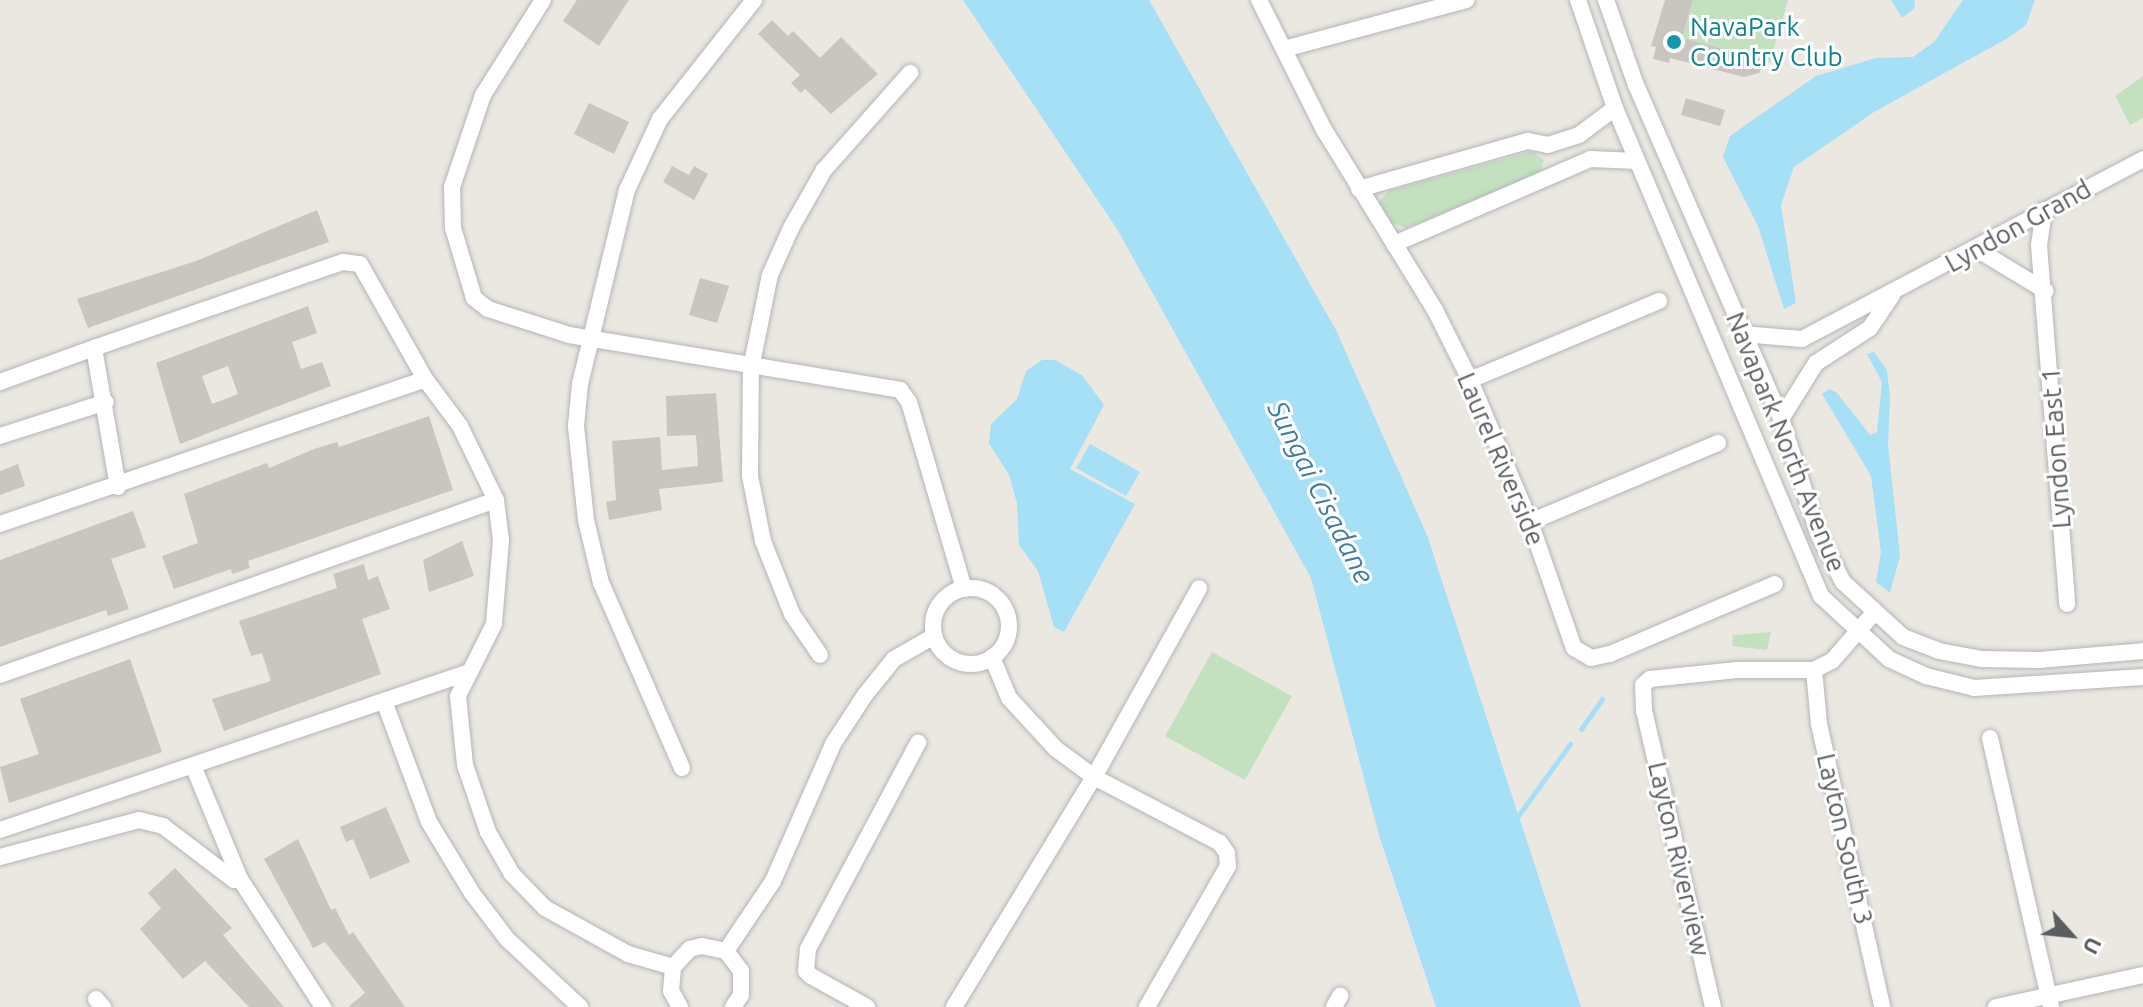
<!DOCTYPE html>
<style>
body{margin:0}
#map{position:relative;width:2143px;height:1007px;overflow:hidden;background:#ebe8e1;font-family:Ubuntu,sans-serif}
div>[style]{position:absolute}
.green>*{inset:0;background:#c4e1bf}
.water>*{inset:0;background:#a5e0f7}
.stream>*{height:5px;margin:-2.5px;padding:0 2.5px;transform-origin:2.5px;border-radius:2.5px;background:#a5e0f7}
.building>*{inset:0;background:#c9c5c0}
.roads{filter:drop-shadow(0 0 2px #b2b5b8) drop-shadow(0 0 2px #b2b5b8)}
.street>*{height:16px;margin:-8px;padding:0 8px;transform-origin:8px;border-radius:8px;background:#fff}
.street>.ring{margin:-8px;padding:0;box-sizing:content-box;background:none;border:16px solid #fff;border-radius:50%}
.dots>*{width:22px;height:22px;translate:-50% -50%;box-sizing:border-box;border:4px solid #fff;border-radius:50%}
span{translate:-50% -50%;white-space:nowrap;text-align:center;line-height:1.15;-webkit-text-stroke:6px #fff;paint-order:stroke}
.culture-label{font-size:26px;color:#0d838f}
.left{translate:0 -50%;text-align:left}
.street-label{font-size:26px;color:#5a5e61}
.water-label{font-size:28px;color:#427d9f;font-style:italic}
.north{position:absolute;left:2031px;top:895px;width:80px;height:80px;-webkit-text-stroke:6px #fff;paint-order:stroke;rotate:117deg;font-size:22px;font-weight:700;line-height:32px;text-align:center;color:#5a5e61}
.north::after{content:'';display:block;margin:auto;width:28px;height:36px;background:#5a5e61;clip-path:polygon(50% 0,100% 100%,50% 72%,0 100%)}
</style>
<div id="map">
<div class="green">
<i style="clip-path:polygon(1693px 0,1788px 0,1770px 63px,1682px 38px)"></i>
<i style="clip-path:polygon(2143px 76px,2143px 118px,2130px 125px,2115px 96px)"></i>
<i style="clip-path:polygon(1532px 151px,1544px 160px,1540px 173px,1406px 228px,1391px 223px,1378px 203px,1388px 191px)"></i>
<i style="clip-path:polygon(1771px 632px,1767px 650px,1732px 646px,1733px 635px)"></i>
<i style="clip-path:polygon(1212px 652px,1292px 696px,1245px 780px,1165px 736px)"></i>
</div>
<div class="water">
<i style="clip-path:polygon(963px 0,1149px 0,1336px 330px,1427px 535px,1581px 1007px,1436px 1007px,1379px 835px,1311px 578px,1117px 229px)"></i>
<i style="clip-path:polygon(1891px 0,1915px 0,1914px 9px,1902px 18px)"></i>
<i style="clip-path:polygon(1963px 0,2035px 0,2026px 25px,2008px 38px,1874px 112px,1794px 167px,1781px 205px,1796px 303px,1784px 309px,1758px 226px,1723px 157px,1730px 136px,1816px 76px,1876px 58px,1913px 57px,1934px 42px)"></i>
<i style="clip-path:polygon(1874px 352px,1887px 370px,1890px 398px,1888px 444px,1900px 556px,1890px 593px,1876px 582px,1881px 552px,1871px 476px,1822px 394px,1829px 389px,1837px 393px,1870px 435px,1877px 432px,1882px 382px,1867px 354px)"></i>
<i style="clip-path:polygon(1042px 360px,1055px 360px,1082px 375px,1104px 405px,1070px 469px,1135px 504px,1064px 632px,1054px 627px,1038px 571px,1019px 545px,1017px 503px,1009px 475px,989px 443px,991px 424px,1017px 399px,1026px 371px)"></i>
<i style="clip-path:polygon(1090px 444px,1140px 472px,1126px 496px,1076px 468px)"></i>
</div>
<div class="stream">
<i style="left:1581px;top:729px;width:37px;rotate:-55deg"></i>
<i style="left:1515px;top:820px;width:94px;rotate:-54.1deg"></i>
</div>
<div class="building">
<i style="clip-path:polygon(577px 0,629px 0,599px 46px,563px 21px)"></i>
<i style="clip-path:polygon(1665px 0,1693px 0,1682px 38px,1766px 61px,1759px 73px,1744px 77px,1670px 58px,1669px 63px,1653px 59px,1656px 47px,1651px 46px)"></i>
<i style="clip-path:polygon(772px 20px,788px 36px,793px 31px,820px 58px,841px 37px,878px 74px,831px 114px,805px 89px,801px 93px,791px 83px,800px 75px,758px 34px)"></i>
<i style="clip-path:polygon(1686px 98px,1725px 110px,1720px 126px,1681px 115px)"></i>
<i style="clip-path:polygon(589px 103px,629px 122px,614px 154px,574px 134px)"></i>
<i style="clip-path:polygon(672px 166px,689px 175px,694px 166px,708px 174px,694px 200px,663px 182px)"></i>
<i style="clip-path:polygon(317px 210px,329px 242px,88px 328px,77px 299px,196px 261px)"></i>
<i style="clip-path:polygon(700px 278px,729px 286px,717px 323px,689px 315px)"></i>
<i style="clip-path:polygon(evenodd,308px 306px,317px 333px,292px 342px,301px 369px,322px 362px,331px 386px,180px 444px,156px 363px,308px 306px,228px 366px,238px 394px,212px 404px,202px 376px,228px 366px)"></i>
<i style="clip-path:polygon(716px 393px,723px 482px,659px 489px,662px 510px,609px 520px,606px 502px,616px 500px,612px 441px,660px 437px,662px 470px,698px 466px,696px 435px,667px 436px,666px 396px)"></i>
<i style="clip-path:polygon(429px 416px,453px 490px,248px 561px,250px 568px,232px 574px,231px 569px,174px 589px,162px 556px,198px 543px,184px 494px,267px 463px,269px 468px,314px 449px,337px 442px,339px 447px)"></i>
<i style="clip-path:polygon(18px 464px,25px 486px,0 495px,0 471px)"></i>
<i style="clip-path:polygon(133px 511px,146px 547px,111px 559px,129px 609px,108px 616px,106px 610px,0 647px,0 560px)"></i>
<i style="clip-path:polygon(462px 541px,474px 576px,429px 592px,423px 560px)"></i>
<i style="clip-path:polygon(364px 564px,368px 580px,378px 576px,390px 609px,362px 619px,381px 674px,224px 731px,212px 699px,271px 681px,262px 653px,251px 656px,239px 621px,337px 588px,333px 574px)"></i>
<i style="clip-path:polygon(130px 659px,162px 752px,9px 803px,0 767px,39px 754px,20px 699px)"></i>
<i style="clip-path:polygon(386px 807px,410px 862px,370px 879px,353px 839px,346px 842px,340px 827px)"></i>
<i style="clip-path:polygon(298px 839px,331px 910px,335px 908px,349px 935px,353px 932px,405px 1007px,348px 1007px,365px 993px,325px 942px,313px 948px,264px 859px)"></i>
<i style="clip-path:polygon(175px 868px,232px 928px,223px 935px,284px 1007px,249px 1007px,205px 961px,183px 979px,140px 929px,161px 908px,148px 893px)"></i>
</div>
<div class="roads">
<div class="street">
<i style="left:543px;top:0;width:112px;rotate:122.3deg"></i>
<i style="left:483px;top:95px;width:97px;rotate:108.6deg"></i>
<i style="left:452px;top:187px;width:41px;rotate:88.6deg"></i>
<i style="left:453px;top:228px;width:73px;rotate:73.3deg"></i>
<i style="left:474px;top:298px;width:18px;rotate:38deg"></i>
<i style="left:488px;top:309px;width:85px;rotate:17.8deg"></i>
<i style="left:569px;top:335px;width:336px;rotate:9.4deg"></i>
<i style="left:900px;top:390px;width:15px;rotate:53deg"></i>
<i style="left:909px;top:402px;width:195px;rotate:73.6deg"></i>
<i style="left:1259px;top:0;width:143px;rotate:63.4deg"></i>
<i style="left:1323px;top:128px;width:214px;rotate:58.4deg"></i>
<i style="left:1435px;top:310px;width:78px;rotate:63.4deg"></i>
<i style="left:1470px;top:380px;width:154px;rotate:67.1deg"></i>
<i style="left:1530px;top:522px;width:133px;rotate:70.8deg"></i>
<i style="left:1574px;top:648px;width:20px;rotate:30deg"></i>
<i style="left:1591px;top:658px;width:19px;rotate:-12deg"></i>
<i style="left:1610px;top:654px;width:179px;rotate:-23deg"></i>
<i style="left:1578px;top:0;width:114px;rotate:71.1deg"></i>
<i style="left:1615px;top:108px;width:530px;rotate:67.11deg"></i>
<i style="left:1821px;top:596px;width:93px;rotate:42.8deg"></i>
<i style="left:1889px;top:659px;width:41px;rotate:24.7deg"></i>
<i style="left:1926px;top:676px;width:49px;rotate:14deg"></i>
<i style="left:1974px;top:688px;width:169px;rotate:-3.7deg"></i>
<i style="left:1606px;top:0;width:90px;rotate:70.6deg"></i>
<i style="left:1636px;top:85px;width:364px;rotate:66.5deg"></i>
<i style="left:1781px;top:419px;width:120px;rotate:72deg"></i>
<i style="left:1818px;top:533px;width:55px;rotate:63deg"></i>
<i style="left:1843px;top:582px;width:81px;rotate:42.5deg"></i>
<i style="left:1903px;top:637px;width:39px;rotate:21deg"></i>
<i style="left:1939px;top:651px;width:44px;rotate:10.5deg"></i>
<i style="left:1982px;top:659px;width:57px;rotate:1deg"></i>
<i style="left:2039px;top:660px;width:104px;rotate:-4.9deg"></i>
<i style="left:1284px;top:49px;width:189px;rotate:-15deg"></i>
<i style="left:1359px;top:189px;width:176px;rotate:-15.9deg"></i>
<i style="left:1528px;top:141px;width:20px;rotate:11deg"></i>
<i style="left:1548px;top:145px;width:33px;rotate:-18deg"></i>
<i style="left:1579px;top:135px;width:45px;rotate:-36.9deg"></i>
<i style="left:2044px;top:210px;width:35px;rotate:98deg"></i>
<i style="left:2039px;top:245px;width:360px;rotate:85.5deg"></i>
<i style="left:1394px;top:244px;width:214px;rotate:-23.4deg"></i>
<i style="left:1590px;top:159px;width:47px;rotate:2.4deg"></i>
<i style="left:1978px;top:250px;width:79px;rotate:31.1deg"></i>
<i style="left:1743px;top:334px;width:59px;rotate:4.8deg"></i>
<i style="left:1802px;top:339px;width:386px;rotate:-27.8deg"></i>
<i style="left:1470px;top:380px;width:205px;rotate:-22.7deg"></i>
<i style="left:0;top:382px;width:100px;rotate:-19.9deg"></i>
<i style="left:1781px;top:419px;width:66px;rotate:-58deg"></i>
<i style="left:1816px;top:363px;width:64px;rotate:-32.9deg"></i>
<i style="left:1870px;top:328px;width:40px;rotate:-56deg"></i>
<i style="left:0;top:436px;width:111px;rotate:-17.8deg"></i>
<i style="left:118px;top:487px;width:141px;rotate:-99.8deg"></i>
<i style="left:94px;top:348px;width:263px;rotate:-19.1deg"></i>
<i style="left:343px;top:262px;width:17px;rotate:7deg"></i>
<i style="left:360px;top:264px;width:132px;rotate:60.5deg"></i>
<i style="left:425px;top:379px;width:59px;rotate:53.3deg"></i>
<i style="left:460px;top:426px;width:82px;rotate:64.1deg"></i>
<i style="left:496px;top:500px;width:40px;rotate:82.9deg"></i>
<i style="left:501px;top:540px;width:84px;rotate:94.8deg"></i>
<i style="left:494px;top:624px;width:80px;rotate:116.6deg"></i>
<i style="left:458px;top:696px;width:69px;rotate:84.2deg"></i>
<i style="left:465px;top:765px;width:71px;rotate:71.1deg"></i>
<i style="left:488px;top:832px;width:48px;rotate:60.3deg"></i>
<i style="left:512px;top:874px;width:47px;rotate:45.9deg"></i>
<i style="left:545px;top:908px;width:95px;rotate:29deg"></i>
<i style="left:628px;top:954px;width:47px;rotate:16.1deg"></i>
<i style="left:1530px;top:522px;width:204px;rotate:-22.8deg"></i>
<i style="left:0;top:524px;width:449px;rotate:-18.8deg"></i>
<i class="ring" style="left:933px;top:588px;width:60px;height:60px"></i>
<i style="left:820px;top:655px;width:50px;rotate:-124.3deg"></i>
<i style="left:792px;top:614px;width:79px;rotate:-111.7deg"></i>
<i style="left:763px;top:541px;width:66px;rotate:-101.3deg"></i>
<i style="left:750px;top:476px;width:108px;rotate:-89.5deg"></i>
<i style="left:751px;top:368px;width:95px;rotate:-78.5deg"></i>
<i style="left:770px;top:275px;width:51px;rotate:-65.9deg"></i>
<i style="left:791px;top:228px;width:67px;rotate:-60.4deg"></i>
<i style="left:824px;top:170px;width:130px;rotate:-48.4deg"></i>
<i style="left:992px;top:657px;width:44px;rotate:67.5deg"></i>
<i style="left:1009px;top:698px;width:69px;rotate:47.3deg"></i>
<i style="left:1056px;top:749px;width:47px;rotate:36.4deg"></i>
<i style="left:1094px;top:777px;width:142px;rotate:27.6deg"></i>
<i style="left:1220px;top:843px;width:12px;rotate:55deg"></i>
<i style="left:1227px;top:853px;width:13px;rotate:86deg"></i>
<i style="left:1228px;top:866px;width:163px;rotate:119.9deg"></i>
<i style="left:1814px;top:670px;width:54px;rotate:84.7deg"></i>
<i style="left:1819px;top:724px;width:290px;rotate:77.4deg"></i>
<i style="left:0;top:675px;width:526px;rotate:-19.43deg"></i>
<i style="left:384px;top:701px;width:129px;rotate:69.6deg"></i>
<i style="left:429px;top:822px;width:83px;rotate:58.8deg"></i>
<i style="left:472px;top:893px;width:58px;rotate:52.7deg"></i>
<i style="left:507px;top:939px;width:100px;rotate:43deg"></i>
<i style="left:1990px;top:738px;width:276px;rotate:77.2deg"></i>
<i style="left:194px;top:768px;width:120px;rotate:67.5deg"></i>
<i style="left:682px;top:768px;width:202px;rotate:-113.6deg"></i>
<i style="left:601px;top:583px;width:65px;rotate:-103.4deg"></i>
<i style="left:586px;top:520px;width:95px;rotate:-96.1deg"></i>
<i style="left:576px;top:426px;width:42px;rotate:-84.6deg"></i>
<i style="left:580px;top:384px;width:200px;rotate:-76.4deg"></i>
<i style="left:627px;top:190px;width:78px;rotate:-65.1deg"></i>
<i style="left:660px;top:119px;width:152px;rotate:-51.7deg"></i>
<i style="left:0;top:830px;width:496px;rotate:-18.6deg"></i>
<i style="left:0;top:857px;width:144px;rotate:-14.9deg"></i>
<i style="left:139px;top:820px;width:25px;rotate:14deg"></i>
<i style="left:163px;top:826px;width:89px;rotate:37.3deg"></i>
<i style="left:234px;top:880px;width:6px;rotate:-9deg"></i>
<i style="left:240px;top:879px;width:153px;rotate:57deg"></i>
<i style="left:726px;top:951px;width:84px;rotate:-56.1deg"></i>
<i style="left:773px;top:881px;width:150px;rotate:-66.3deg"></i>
<i style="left:833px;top:744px;width:59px;rotate:-56.9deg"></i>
<i style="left:865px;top:695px;width:46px;rotate:-51.1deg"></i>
<i style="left:894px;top:659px;width:46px;rotate:-29.9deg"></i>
<i style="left:96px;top:999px;width:11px;rotate:49deg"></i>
<i style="left:680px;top:1007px;width:18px;rotate:-119deg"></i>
<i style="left:671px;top:991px;width:24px;rotate:-85deg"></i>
<i style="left:673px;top:967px;width:25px;rotate:-47deg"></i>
<i style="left:690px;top:949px;width:12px;rotate:-14deg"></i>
<i style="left:702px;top:946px;width:25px;rotate:12deg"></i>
<i style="left:726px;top:951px;width:25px;rotate:53deg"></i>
<i style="left:741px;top:971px;width:24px;rotate:90deg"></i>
<i style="left:741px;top:995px;width:14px;rotate:124deg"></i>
<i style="left:867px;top:1007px;width:64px;rotate:-151deg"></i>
<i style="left:811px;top:976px;width:7px;rotate:-135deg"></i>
<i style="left:806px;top:971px;width:22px;rotate:-85deg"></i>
<i style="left:808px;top:949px;width:234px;rotate:-61.9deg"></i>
<i style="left:954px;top:1007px;width:269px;rotate:-58.7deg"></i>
<i style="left:1094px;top:777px;width:216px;rotate:-60.9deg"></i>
<i style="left:1334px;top:1007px;width:13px;rotate:-61deg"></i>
<i style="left:1713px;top:1007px;width:304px;rotate:-103.1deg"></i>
<i style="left:1644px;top:711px;width:26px;rotate:-92deg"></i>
<i style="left:1643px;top:685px;width:9px;rotate:-41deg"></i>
<i style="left:1650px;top:679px;width:87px;rotate:-5.9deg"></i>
<i style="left:1737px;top:670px;width:77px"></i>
<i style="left:1814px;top:670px;width:20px;rotate:-27deg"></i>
<i style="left:1832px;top:661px;width:62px;rotate:-48.9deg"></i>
<i style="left:1996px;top:1007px;width:150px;rotate:-12.3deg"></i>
</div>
</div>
<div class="dots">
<i style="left:1674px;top:42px;background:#0f9aa8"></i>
</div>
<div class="culture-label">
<span class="left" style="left:1690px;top:42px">NavaPark<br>Country Club</span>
</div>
<div class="street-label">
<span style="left:2018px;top:226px;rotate:-29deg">Lyndon Grand</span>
<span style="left:1786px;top:442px;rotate:68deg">Navapark North Avenue</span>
<span style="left:2056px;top:448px;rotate:-94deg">Lyndon East 1</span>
<span style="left:1501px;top:459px;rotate:67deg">Laurel Riverside</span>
<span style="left:1845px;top:839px;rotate:77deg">Layton South 3</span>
<span style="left:1679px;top:859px;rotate:77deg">Layton Riverview</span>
</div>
<div class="water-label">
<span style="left:1321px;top:492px;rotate:63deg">Sungai Cisadane</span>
</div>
<div class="north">U</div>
</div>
